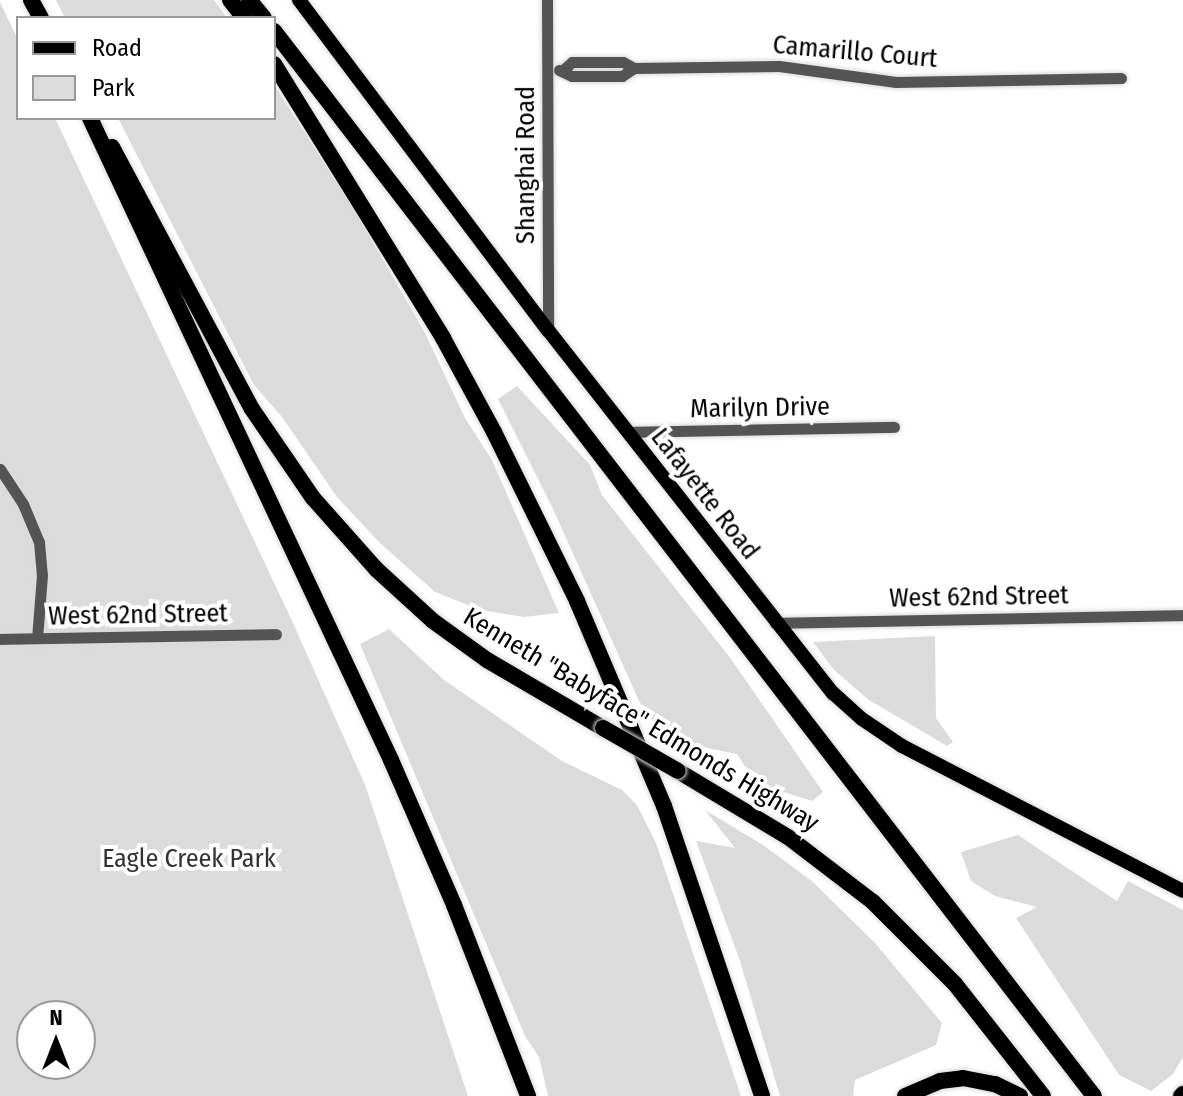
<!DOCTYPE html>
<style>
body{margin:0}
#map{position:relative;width:1183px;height:1096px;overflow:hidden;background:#fff;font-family:"Fira Sans Condensed",sans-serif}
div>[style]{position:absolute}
.green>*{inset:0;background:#dbdbdb}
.roads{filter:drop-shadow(0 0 2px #dbdbdb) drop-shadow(0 0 2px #dbdbdb)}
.minor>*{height:11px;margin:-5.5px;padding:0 5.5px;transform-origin:5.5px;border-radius:5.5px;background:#545454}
.major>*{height:14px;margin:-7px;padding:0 7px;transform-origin:7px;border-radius:7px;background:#000}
.highway>*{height:16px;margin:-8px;padding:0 8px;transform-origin:8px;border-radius:8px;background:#000}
.bridges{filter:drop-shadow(0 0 2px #dbdbdb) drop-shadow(0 0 2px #dbdbdb)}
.highway-bridge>*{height:16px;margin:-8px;padding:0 8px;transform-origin:8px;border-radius:8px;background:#000}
span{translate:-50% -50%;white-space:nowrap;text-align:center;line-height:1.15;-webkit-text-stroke:8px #fff;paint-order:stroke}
.street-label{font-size:26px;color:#000}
.park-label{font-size:26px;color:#323232}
.legend{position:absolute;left:16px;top:16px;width:260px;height:104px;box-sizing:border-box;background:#fff;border:2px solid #999;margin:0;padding:10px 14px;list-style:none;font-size:24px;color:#000}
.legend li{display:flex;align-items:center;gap:16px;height:40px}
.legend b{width:40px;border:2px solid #999}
.north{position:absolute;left:16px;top:1000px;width:80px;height:80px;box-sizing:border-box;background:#fff;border:2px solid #999;border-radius:50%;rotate:0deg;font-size:22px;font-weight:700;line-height:32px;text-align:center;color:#000}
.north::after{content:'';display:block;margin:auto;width:28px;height:36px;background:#000;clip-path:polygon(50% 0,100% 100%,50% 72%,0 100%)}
</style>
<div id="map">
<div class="green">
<i style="clip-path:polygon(56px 0,214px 0,227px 18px,65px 18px)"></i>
<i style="clip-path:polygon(evenodd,0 2px,18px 40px,18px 118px,55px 118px,293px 623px,366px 787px,468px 1096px,0 1096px,0 2px,32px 1016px,80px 1016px,80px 1064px,32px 1064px,32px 1016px)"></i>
<i style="clip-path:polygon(274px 85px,352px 206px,425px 333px,465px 418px,492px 460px,559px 613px,524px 617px,481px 610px,435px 592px,380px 543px,337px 497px,282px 417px,254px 385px,118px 118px,274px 118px)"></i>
<i style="clip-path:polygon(517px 386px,590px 465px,602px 495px,731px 659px,823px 792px,812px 801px,756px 783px,737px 754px,702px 747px,656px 728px,639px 701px,553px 509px,498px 399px)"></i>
<i style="clip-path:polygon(389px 629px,444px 680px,562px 761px,622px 790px,637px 805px,656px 843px,741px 1096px,548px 1096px,539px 1057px,525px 1036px,360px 644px)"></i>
<i style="clip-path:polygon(935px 636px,936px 718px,953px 742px,947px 746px,869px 700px,834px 670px,813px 642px)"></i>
<i style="clip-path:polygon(705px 810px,763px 845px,813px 882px,875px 943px,942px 1023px,936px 1045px,855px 1080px,853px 1096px,780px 1096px,740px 961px,696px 841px,735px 848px)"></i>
<i style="clip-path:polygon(1018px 835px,1117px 901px,1128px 881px,1183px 910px,1183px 1057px,1173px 1074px,1151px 1091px,1119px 1075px,1016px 918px,1037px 907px,995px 896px,971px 881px,961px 852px)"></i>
</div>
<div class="roads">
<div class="minor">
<i style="left:547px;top:0;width:330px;rotate:89.8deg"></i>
<i style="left:559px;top:70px;width:14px;rotate:25deg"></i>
<i style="left:572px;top:76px;width:50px"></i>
<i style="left:622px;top:76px;width:14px;rotate:-34deg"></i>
<i style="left:563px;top:70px;width:12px;rotate:-42deg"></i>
<i style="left:572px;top:62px;width:51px"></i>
<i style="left:623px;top:62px;width:13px;rotate:29deg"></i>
<i style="left:634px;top:68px;width:145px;rotate:-0.8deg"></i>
<i style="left:779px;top:66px;width:118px;rotate:7.8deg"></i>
<i style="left:896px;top:82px;width:225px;rotate:-1deg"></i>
<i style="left:628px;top:432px;width:266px;rotate:-1.1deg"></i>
<i style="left:0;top:469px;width:42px;rotate:56.7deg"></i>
<i style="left:23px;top:504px;width:41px;rotate:67.2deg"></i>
<i style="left:39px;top:542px;width:33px;rotate:85deg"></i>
<i style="left:42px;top:575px;width:63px;rotate:94.5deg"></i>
<i style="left:775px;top:623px;width:408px;rotate:-1.1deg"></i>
<i style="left:0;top:639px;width:276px;rotate:-1deg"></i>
</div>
<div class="major">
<i style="left:299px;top:0;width:413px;rotate:53deg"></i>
<i style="left:548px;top:330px;width:462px;rotate:51.9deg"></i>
<i style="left:833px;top:693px;width:39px;rotate:42deg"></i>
<i style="left:862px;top:719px;width:48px;rotate:34deg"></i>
<i style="left:902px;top:746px;width:316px;rotate:27.3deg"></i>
</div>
<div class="highway">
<i style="left:31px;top:0;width:21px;rotate:61deg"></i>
<i style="left:230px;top:0;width:23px;rotate:52deg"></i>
<i style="left:249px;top:0;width:23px;rotate:50deg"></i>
<i style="left:274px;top:31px;width:1344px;rotate:52.41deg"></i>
<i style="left:274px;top:64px;width:322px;rotate:58.3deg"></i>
<i style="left:443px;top:338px;width:107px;rotate:61.5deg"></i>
<i style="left:494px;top:432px;width:188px;rotate:63.8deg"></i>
<i style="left:577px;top:601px;width:223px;rotate:67deg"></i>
<i style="left:664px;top:806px;width:306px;rotate:71.3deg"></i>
<i style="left:90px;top:118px;width:709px;rotate:64.88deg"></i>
<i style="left:391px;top:760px;width:158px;rotate:66.5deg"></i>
<i style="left:454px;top:905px;width:205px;rotate:68.8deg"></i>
<i style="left:112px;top:147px;width:297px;rotate:61.9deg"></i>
<i style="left:252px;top:409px;width:108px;rotate:55.6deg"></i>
<i style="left:313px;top:498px;width:95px;rotate:48.4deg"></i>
<i style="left:376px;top:569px;width:77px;rotate:42.4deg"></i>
<i style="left:433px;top:621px;width:67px;rotate:35.8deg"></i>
<i style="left:487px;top:660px;width:134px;rotate:30.4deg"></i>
<i style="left:678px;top:771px;width:128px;rotate:31deg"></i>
<i style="left:788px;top:837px;width:107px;rotate:37.4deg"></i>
<i style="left:873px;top:902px;width:116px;rotate:45deg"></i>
<i style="left:955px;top:984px;width:142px;rotate:51.8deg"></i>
<i style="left:905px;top:1096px;width:38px;rotate:-23deg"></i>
<i style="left:940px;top:1081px;width:23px;rotate:-7deg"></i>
<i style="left:963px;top:1078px;width:33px;rotate:11deg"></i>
<i style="left:995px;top:1084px;width:28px;rotate:26deg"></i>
<i style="left:1181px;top:1096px;width:3px;rotate:-45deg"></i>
</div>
</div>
<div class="bridges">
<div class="highway-bridge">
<i style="left:603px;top:728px;width:86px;rotate:29.8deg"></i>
</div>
</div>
<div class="street-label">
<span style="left:855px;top:52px;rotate:5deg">Camarillo Court</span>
<span style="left:526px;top:165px;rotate:-90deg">Shanghai Road</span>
<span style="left:760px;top:408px;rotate:-1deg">Marilyn Drive</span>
<span style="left:705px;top:494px;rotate:52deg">Lafayette Road</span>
<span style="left:979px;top:597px;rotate:-1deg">West 62nd Street</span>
<span style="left:138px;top:615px;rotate:-1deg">West 62nd Street</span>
<span style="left:641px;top:720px;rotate:31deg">Kenneth "Babyface" Edmonds Highway</span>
</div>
<div class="park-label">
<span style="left:189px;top:859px">Eagle Creek Park</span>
</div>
<ul class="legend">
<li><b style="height:10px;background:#000"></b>Road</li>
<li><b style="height:22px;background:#dbdbdb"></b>Park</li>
</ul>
<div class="north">N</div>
</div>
